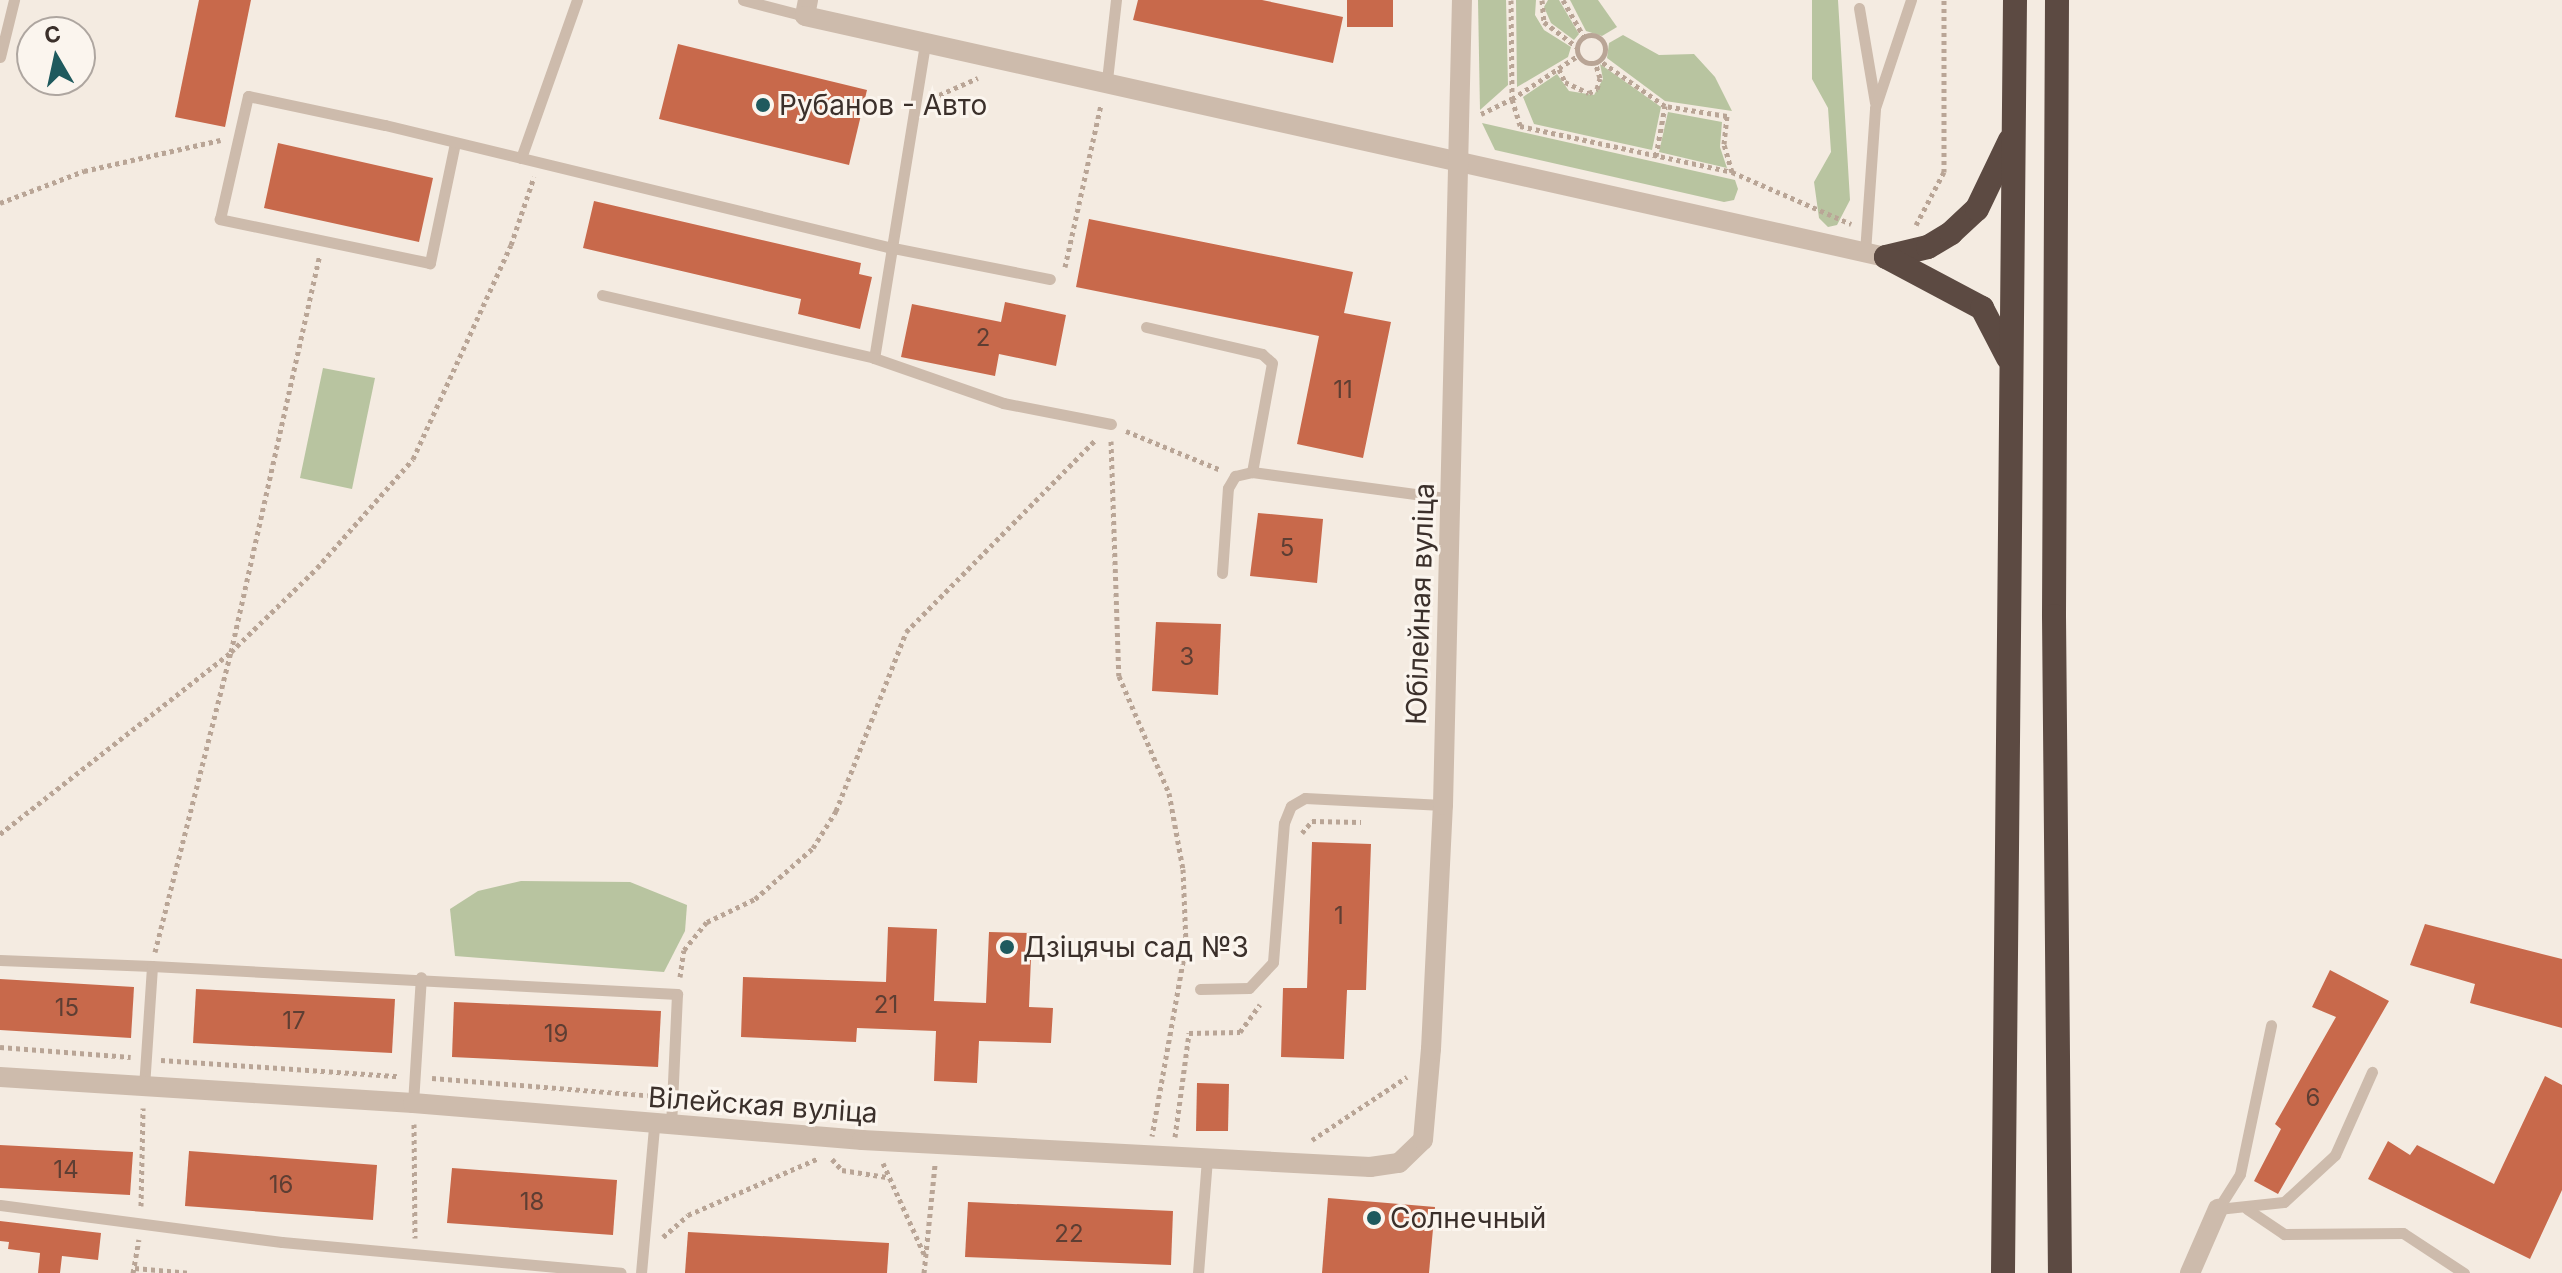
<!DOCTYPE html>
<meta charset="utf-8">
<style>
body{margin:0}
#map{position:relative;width:2562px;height:1273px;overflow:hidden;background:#f4ebe1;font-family:Inter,sans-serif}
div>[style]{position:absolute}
.green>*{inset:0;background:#b8c4a0}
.building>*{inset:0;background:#c8694b}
.path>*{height:5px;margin-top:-2.5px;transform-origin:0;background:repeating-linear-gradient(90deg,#b9a596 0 4px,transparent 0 8px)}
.path>.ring{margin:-2.5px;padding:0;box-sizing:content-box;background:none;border:5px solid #b9a596;border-radius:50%}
.lane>*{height:11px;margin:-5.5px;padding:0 5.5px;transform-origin:5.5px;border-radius:5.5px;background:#cdbbac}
.street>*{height:20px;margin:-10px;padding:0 10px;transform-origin:10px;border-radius:10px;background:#cdbbac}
.highway>*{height:24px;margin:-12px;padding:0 12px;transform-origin:12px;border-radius:12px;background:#5c4a42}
.dots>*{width:22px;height:22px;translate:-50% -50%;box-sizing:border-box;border:4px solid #fbf5ee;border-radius:50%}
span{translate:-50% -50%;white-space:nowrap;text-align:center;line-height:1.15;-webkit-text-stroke:6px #fbf5ee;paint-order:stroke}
.number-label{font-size:24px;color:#5e3e33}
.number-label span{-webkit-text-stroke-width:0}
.poi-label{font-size:28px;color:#3b302b}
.left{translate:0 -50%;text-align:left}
.street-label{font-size:28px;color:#3b302b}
.north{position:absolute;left:16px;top:16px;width:80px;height:80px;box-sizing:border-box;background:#fbf5ee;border:2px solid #aea6a0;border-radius:50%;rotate:351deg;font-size:22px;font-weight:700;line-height:32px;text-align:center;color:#3b302b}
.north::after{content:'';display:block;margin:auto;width:28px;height:36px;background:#1f5a5e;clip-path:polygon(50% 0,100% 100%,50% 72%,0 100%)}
</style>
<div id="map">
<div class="green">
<i style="clip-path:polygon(1478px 0,1506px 0,1508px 85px,1480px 110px)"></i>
<i style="clip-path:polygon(1516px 0,1536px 0,1535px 15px,1544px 30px,1571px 47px,1568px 57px,1517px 87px)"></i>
<i style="clip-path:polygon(1548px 0,1559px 0,1579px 34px,1574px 40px,1551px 23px,1544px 7px)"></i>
<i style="clip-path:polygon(1570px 0,1598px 0,1617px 27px,1602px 36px,1586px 31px)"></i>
<i style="clip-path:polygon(1812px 0,1838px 0,1850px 200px,1837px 225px,1828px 227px,1819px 218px,1814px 182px,1831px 152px,1828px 108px,1812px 79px)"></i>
<i style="clip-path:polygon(1623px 35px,1659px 55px,1694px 54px,1715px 77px,1732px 111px,1665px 101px,1607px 58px,1609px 43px)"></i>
<i style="clip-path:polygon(1600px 64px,1661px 107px,1652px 150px,1534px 124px,1523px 97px,1557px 74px,1569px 91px,1594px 95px,1603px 79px)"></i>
<i style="clip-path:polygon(1668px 112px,1722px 122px,1720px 147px,1727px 168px,1659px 152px)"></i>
<i style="clip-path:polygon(1482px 123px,1735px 180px,1738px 189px,1734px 200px,1724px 202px,1495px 150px)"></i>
<i style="clip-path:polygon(323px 368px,375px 378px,352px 489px,300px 478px)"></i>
<i style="clip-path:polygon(521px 881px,630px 882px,687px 905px,685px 931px,664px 972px,455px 956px,450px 909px,478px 891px)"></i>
</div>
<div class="building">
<i style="clip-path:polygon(199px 0,251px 0,225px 127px,175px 117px)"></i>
<i style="clip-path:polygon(1138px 0,1262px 0,1343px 17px,1333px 63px,1133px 20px)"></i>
<i style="clip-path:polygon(1347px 0,1393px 0,1393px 27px,1347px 27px)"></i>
<i style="clip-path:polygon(678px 44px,867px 90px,849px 165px,659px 119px)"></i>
<i style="clip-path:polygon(278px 143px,433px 178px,419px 242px,264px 208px)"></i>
<i style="clip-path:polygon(594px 201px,861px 263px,859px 274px,872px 277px,860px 329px,798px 314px,801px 299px,583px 248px)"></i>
<i style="clip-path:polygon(1089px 219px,1353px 272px,1344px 313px,1391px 322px,1363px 458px,1297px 444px,1319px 336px,1076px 287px)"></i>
<i style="clip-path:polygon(1005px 302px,1066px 315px,1056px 366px,999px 354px,995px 376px,901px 357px,912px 304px,1001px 322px)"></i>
<i style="clip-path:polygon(1258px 513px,1323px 519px,1317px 583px,1250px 576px)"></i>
<i style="clip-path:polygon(1156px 622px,1221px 624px,1218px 695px,1152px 691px)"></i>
<i style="clip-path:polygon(1312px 842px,1371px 844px,1366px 990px,1347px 990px,1344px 1059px,1281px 1057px,1283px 988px,1307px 988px)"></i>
<i style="clip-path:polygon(2425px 924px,2562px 959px,2562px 1028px,2470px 1003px,2475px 984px,2410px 965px)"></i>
<i style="clip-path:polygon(888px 927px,937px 929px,934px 1001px,986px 1003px,989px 932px,1032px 933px,1029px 1007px,1053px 1008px,1051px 1043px,979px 1041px,977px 1083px,934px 1081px,936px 1031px,857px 1028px,856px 1042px,741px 1037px,743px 977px,886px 982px)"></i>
<i style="clip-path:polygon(2330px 970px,2389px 1001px,2278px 1194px,2254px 1181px,2281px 1129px,2275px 1124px,2336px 1017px,2312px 1007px)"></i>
<i style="clip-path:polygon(0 979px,134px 987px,131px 1038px,0 1030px)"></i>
<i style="clip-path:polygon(196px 989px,395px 999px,392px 1053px,193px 1043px)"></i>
<i style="clip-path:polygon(454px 1002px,661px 1011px,658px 1067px,452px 1057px)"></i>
<i style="clip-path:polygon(2545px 1076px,2562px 1085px,2562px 1190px,2530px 1259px,2368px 1179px,2388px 1141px,2410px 1155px,2417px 1145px,2494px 1184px)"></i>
<i style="clip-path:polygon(1197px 1083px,1229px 1084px,1228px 1131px,1196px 1131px)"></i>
<i style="clip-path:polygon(0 1145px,133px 1152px,130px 1195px,0 1188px)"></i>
<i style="clip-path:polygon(189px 1151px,377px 1165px,373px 1220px,185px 1206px)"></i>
<i style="clip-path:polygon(452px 1168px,617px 1180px,613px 1235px,447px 1223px)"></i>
<i style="clip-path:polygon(1328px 1198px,1435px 1207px,1429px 1273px,1322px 1273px)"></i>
<i style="clip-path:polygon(968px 1202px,1173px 1211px,1171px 1265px,965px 1257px)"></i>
<i style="clip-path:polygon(0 1221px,101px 1233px,98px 1260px,62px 1256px,60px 1273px,38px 1273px,40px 1253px,8px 1249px,9px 1242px,0 1241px)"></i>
<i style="clip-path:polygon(688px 1232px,889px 1243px,887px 1273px,685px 1273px)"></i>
</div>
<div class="path">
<i style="left:1511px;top:0;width:99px;rotate:89.4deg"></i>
<i style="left:1512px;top:99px;width:80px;rotate:-33.3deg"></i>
<i style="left:1542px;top:0;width:22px;rotate:85deg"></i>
<i style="left:1544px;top:22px;width:41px;rotate:37.1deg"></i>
<i style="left:1563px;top:0;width:43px;rotate:60.4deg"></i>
<i class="ring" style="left:1577px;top:35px;width:23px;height:23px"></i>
<i style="left:1559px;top:69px;width:14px;rotate:65deg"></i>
<i style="left:1565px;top:82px;width:26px;rotate:25deg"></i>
<i style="left:1589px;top:93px;width:9px;rotate:-27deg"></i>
<i style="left:1597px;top:89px;width:11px;rotate:-75deg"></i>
<i style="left:1600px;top:78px;width:17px;rotate:-107deg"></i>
<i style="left:932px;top:98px;width:50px;rotate:-23.5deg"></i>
<i style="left:1481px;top:114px;width:34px;rotate:-26deg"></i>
<i style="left:1512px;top:99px;width:28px;rotate:73deg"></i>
<i style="left:1520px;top:126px;width:217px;rotate:12.2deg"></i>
<i style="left:1732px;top:172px;width:29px;rotate:-106deg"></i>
<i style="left:1724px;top:144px;width:28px;rotate:-84deg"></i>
<i style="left:1727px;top:116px;width:63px;rotate:-170.8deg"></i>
<i style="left:1665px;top:106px;width:80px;rotate:-145.1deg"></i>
<i style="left:1656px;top:156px;width:51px;rotate:-79.8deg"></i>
<i style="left:1732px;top:172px;width:130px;rotate:23.6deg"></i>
<i style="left:0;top:203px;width:90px;rotate:-20.9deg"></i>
<i style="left:84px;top:171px;width:140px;rotate:-12.8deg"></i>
<i style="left:1916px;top:225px;width:60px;rotate:-62.2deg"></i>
<i style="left:1944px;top:172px;width:172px;rotate:-90deg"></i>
<i style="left:1065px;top:267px;width:167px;rotate:-77.5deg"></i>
<i style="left:1126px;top:431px;width:103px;rotate:22.3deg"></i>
<i style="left:1111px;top:441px;width:235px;rotate:88.1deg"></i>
<i style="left:1119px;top:676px;width:127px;rotate:66.9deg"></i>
<i style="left:1169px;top:793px;width:77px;rotate:79.6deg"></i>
<i style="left:1183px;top:869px;width:76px;rotate:87.7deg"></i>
<i style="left:1186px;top:945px;width:194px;rotate:100.1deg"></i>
<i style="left:1302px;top:833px;width:16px;rotate:-50deg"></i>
<i style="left:1312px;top:821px;width:49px;rotate:1.2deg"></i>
<i style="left:0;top:834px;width:294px;rotate:-38.2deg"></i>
<i style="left:231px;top:652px;width:120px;rotate:-44.3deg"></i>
<i style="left:317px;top:568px;width:145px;rotate:-48.6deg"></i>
<i style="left:413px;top:459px;width:235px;rotate:-65.4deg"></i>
<i style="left:511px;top:245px;width:72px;rotate:-71.3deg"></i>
<i style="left:155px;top:952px;width:309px;rotate:-75.8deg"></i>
<i style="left:231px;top:652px;width:405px;rotate:-77.4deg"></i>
<i style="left:680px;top:977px;width:27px;rotate:-82deg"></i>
<i style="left:684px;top:950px;width:36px;rotate:-51deg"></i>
<i style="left:707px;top:922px;width:53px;rotate:-25.6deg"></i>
<i style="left:755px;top:899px;width:77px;rotate:-41.3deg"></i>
<i style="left:813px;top:848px;width:44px;rotate:-58.1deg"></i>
<i style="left:836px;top:811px;width:192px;rotate:-68.6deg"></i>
<i style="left:906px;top:632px;width:271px;rotate:-45.4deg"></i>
<i style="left:0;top:1047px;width:131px;rotate:4.4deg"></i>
<i style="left:161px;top:1060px;width:238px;rotate:3.9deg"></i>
<i style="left:432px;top:1078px;width:226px;rotate:4.6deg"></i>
<i style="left:414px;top:1124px;width:114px;rotate:89.5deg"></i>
<i style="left:1175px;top:1137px;width:105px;rotate:-82.3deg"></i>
<i style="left:1189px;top:1033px;width:51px;rotate:-1.1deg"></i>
<i style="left:1240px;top:1032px;width:34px;rotate:-54deg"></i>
<i style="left:1312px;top:1140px;width:114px;rotate:-33.6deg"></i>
<i style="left:832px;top:1159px;width:15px;rotate:48deg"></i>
<i style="left:842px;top:1170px;width:45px;rotate:9deg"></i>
<i style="left:883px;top:1163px;width:102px;rotate:65.7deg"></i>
<i style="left:141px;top:1206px;width:98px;rotate:-88.8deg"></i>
<i style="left:663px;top:1237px;width:33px;rotate:-41deg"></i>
<i style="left:688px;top:1215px;width:141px;rotate:-23.5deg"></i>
<i style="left:135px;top:1268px;width:56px;rotate:5.1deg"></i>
<i style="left:133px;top:1273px;width:34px;rotate:-80deg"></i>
<i style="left:924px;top:1273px;width:109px;rotate:-84.2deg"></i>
</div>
<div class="lane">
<i style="left:743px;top:0;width:64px;rotate:14.5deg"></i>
<i style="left:1859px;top:8px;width:96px;rotate:80.4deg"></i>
<i style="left:925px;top:44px;width:318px;rotate:99.2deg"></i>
<i style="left:874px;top:358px;width:137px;rotate:19.2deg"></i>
<i style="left:1003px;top:403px;width:110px;rotate:11deg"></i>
<i style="left:0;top:57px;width:59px;rotate:-76.2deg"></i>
<i style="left:1107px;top:80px;width:81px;rotate:-83.6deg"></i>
<i style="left:455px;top:143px;width:123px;rotate:101.8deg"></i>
<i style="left:430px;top:263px;width:215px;rotate:-168.2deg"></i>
<i style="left:220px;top:219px;width:126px;rotate:-77.2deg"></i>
<i style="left:248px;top:96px;width:140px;rotate:12deg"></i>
<i style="left:385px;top:125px;width:518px;rotate:13.63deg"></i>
<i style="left:888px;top:247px;width:165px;rotate:11.2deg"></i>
<i style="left:521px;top:158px;width:168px;rotate:-70.5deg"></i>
<i style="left:1865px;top:252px;width:144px;rotate:-86deg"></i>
<i style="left:1875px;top:108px;width:114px;rotate:-71.6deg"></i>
<i style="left:602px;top:295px;width:279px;rotate:13deg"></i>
<i style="left:1146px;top:327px;width:119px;rotate:13.1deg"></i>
<i style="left:1262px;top:354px;width:13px;rotate:42deg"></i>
<i style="left:1272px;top:363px;width:111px;rotate:100.4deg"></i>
<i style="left:1222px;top:573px;width:85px;rotate:-86deg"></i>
<i style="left:1228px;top:488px;width:14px;rotate:-60deg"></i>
<i style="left:1235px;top:476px;width:17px;rotate:-13deg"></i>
<i style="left:1252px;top:472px;width:202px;rotate:7.7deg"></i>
<i style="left:0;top:960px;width:152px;rotate:2.3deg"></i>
<i style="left:1200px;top:989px;width:49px;rotate:-1.2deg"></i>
<i style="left:1249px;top:988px;width:35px;rotate:-47deg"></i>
<i style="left:1273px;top:962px;width:139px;rotate:-85.5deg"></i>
<i style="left:1284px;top:823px;width:18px;rotate:-68deg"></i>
<i style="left:1291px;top:806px;width:16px;rotate:-30deg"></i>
<i style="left:1305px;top:798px;width:138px;rotate:2.9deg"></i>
<i style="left:144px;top:1087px;width:121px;rotate:-86.2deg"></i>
<i style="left:152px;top:966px;width:526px;rotate:3.05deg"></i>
<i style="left:677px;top:994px;width:133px;rotate:92.6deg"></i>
<i style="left:413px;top:1103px;width:126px;rotate:-86.4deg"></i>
<i style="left:0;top:1205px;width:284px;rotate:7.5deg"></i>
<i style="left:282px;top:1242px;width:340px;rotate:5.2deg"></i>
<i style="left:2218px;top:1209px;width:66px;rotate:-6.1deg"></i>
<i style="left:2284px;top:1202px;width:69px;rotate:-42.7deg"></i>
<i style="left:2335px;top:1155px;width:91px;rotate:-66deg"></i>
<i style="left:2218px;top:1209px;width:41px;rotate:-57.8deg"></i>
<i style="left:2240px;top:1174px;width:152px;rotate:-78.2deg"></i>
<i style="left:2247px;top:1209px;width:45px;rotate:34deg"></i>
<i style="left:2284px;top:1234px;width:119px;rotate:-0.5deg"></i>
<i style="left:2403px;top:1233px;width:73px;rotate:33.3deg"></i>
<i style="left:641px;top:1273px;width:148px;rotate:-84.9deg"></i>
<i style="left:1198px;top:1273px;width:114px;rotate:-85.5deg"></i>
</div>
<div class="street">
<i style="left:808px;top:0;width:16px;rotate:101deg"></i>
<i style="left:805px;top:16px;width:1108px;rotate:12.57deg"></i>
<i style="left:0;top:1077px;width:414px;rotate:3.6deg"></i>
<i style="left:413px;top:1103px;width:451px;rotate:4.7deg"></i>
<i style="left:862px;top:1140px;width:509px;rotate:3.04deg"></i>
<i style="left:1370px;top:1167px;width:29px;rotate:-8deg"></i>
<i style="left:1399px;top:1163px;width:33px;rotate:-44deg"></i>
<i style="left:1423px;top:1140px;width:91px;rotate:-85deg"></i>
<i style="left:1431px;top:1049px;width:244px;rotate:-87.2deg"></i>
<i style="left:1443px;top:805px;width:805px;rotate:-88.65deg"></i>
<i style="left:2190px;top:1273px;width:70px;rotate:-66.4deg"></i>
</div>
<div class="highway">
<i style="left:2057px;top:0;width:616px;rotate:90.28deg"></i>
<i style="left:2054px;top:616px;width:657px;rotate:89.48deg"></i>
<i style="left:1886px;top:257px;width:43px;rotate:-13.4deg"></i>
<i style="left:1928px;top:247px;width:27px;rotate:-31deg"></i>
<i style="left:1951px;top:233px;width:35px;rotate:-43deg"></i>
<i style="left:1977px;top:209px;width:76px;rotate:-64.4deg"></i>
<i style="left:1886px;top:257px;width:109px;rotate:28deg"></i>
<i style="left:1982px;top:308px;width:56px;rotate:62.5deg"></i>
<i style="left:2003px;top:1273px;width:1273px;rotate:-89.46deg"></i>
</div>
<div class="dots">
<i style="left:763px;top:105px;background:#1f5a5e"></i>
<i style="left:1007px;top:947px;background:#1f5a5e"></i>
<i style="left:1374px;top:1218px;background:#1f5a5e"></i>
</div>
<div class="number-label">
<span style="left:983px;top:338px">2</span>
<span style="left:1343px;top:390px">11</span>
<span style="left:1287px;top:548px">5</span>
<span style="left:1187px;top:657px">3</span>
<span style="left:1339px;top:916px">1</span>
<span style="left:886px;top:1005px">21</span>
<span style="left:67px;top:1008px">15</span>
<span style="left:294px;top:1021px">17</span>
<span style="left:556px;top:1034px">19</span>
<span style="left:2313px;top:1098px">6</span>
<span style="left:66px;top:1170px">14</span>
<span style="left:281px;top:1185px">16</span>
<span style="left:532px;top:1202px">18</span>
<span style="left:1069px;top:1234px">22</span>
</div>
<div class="poi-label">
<span class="left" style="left:779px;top:105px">Рубанов - Авто</span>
<span class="left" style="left:1023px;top:947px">Дзіцячы сад №3</span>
<span class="left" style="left:1390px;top:1218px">Солнечный</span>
</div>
<div class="street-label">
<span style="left:1420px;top:604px;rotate:-88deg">Юбілейная вуліца</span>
<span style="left:763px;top:1105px;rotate:4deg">Вілейская вуліца</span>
</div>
<div class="north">С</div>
</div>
